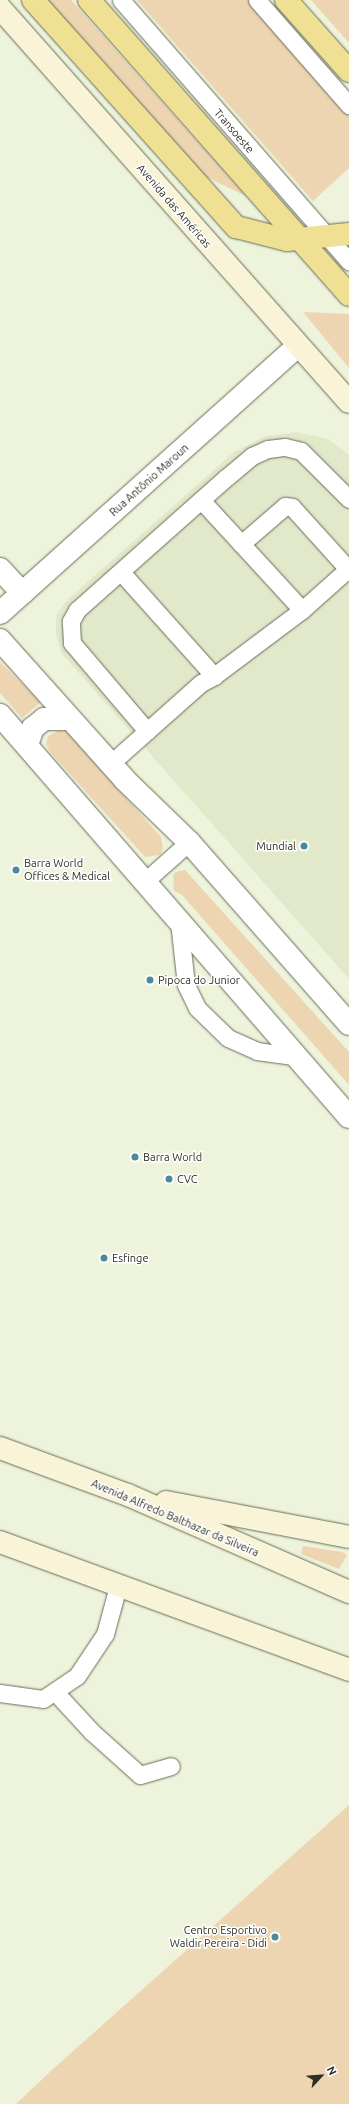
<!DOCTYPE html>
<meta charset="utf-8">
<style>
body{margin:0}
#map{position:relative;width:349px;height:2104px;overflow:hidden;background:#eef4dc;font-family:Ubuntu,sans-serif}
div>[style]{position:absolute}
.built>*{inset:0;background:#e2e9cb}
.green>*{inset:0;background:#edd5b1}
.roads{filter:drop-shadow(0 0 1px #676c57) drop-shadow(0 0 1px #676c57)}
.service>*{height:17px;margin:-8.5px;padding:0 8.5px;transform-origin:8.5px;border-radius:8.5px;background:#fff}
.minor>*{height:22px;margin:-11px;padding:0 11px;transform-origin:11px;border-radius:11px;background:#fff}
.tertiary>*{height:22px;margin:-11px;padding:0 11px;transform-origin:11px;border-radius:11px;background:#fff}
.secondary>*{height:22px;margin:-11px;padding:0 11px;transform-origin:11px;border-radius:11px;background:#f9f3d7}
.trunk>*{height:22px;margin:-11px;padding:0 11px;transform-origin:11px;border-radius:11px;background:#efe094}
.dots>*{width:11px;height:11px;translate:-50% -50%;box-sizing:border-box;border:2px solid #fff;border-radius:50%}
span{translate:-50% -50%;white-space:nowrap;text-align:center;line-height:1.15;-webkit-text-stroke:3px #fff;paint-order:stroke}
.street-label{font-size:11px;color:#2d2f26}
.poi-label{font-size:11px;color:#2d2f26}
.right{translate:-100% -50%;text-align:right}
.left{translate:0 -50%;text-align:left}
.north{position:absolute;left:301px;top:2056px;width:40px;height:40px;-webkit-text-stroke:3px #fff;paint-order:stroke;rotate:64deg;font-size:11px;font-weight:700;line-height:16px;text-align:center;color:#2d2f26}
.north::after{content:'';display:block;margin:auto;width:14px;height:18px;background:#2d2f26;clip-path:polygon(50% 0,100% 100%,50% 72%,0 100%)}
</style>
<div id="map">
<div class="built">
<i style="clip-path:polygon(297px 432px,328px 439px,349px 455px,349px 979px,62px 654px,56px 635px,56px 615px,68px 599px,234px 452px,266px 436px)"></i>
</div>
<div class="green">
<i style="clip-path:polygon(46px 0,71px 0,246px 196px,202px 175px)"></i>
<i style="clip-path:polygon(137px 0,249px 0,349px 114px,349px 168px,313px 201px)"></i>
<i style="clip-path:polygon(311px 0,349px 0,349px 43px)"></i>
<i style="clip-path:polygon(303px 312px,349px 314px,349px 368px)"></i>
<i style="clip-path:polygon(0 662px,41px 702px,22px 718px,0 693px)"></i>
<i style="clip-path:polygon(60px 730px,67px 732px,161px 837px,163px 848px,160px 855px,145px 857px,50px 752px,46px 744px,48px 736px)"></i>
<i style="clip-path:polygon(185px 870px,349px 1052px,349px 1085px,182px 895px,174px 891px,173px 876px,175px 872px)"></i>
<i style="clip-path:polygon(303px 1546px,342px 1552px,347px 1555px,339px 1569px,301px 1554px)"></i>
<i style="clip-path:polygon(349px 1805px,349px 2104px,16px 2104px,52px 2070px)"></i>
</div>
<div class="roads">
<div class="service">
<i style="left:121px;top:0;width:347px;rotate:48.9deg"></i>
<i style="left:257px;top:0;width:140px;rotate:48.8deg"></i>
<i style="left:201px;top:500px;width:149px;rotate:47.4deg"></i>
<i style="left:121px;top:572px;width:140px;rotate:48.2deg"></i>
<i style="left:147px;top:731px;width:72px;rotate:-41.6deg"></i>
<i style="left:201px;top:683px;width:15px;rotate:-28deg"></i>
<i style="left:214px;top:676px;width:110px;rotate:-36.9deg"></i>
<i style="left:302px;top:610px;width:62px;rotate:-41.7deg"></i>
<i style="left:348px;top:569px;width:84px;rotate:-132.1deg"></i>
<i style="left:292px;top:507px;width:7px;rotate:-172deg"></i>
<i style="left:285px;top:506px;width:58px;rotate:139.2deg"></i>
<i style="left:110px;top:764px;width:50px;rotate:-41.7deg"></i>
<i style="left:147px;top:731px;width:116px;rotate:-130.4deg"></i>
<i style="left:72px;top:643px;width:22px;rotate:-93deg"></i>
<i style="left:71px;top:621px;width:13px;rotate:-61deg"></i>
<i style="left:77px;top:610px;width:200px;rotate:-41.6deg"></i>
<i style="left:227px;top:477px;width:33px;rotate:-40deg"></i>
<i style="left:252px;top:456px;width:17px;rotate:-24deg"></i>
<i style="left:268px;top:449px;width:17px;rotate:-7deg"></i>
<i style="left:285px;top:447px;width:16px;rotate:14deg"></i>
<i style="left:301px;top:451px;width:68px;rotate:45deg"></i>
<i style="left:144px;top:882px;width:60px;rotate:-41.6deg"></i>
<i style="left:179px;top:921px;width:64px;rotate:83.8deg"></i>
<i style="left:186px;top:985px;width:25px;rotate:64deg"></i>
<i style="left:197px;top:1008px;width:43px;rotate:44.1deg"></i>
<i style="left:228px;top:1038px;width:32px;rotate:24deg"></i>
<i style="left:257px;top:1051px;width:37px;rotate:8deg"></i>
<i style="left:0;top:1693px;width:43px;rotate:7.9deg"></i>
<i style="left:43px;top:1699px;width:41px;rotate:-34.1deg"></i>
<i style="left:77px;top:1676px;width:50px;rotate:-56.3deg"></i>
<i style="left:105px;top:1634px;width:50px;rotate:-74.8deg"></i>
<i style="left:56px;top:1693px;width:53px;rotate:47.3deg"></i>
<i style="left:92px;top:1732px;width:64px;rotate:41.9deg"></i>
<i style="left:140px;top:1775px;width:32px;rotate:-16deg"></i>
</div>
<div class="minor">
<i style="left:0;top:569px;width:33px;rotate:47deg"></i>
<i style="left:0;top:640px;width:188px;rotate:48.2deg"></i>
<i style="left:125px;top:780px;width:89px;rotate:44.1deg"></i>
<i style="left:189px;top:842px;width:242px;rotate:48.7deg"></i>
<i style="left:0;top:715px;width:532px;rotate:49.04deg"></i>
<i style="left:27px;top:745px;width:18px;rotate:-71deg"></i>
<i style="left:33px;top:728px;width:14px;rotate:-39deg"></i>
<i style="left:44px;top:719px;width:26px"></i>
</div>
<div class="tertiary">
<i style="left:0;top:613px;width:400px;rotate:-41.9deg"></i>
</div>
<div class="secondary">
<i style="left:0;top:8px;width:526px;rotate:48.47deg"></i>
<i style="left:0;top:1448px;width:136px;rotate:20.2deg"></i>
<i style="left:128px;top:1495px;width:241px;rotate:23.7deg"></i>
<i style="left:166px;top:1502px;width:186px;rotate:10.8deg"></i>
<i style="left:0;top:1542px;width:372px;rotate:20.1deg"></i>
</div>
<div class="trunk">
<i style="left:33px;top:0;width:305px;rotate:48.2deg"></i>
<i style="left:236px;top:227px;width:53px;rotate:14.3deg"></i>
<i style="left:287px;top:240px;width:62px;rotate:-5.5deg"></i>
<i style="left:89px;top:0;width:393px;rotate:48.6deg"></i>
<i style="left:286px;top:0;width:95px;rotate:48.4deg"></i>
</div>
</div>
<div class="dots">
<i style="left:304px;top:846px;background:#498a9c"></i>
<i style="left:16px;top:870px;background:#498a9c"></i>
<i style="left:150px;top:980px;background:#498a9c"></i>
<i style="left:135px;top:1157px;background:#498a9c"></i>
<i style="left:169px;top:1179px;background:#498a9c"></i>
<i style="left:104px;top:1258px;background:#498a9c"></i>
<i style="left:275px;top:1937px;background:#498a9c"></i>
</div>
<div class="street-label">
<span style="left:234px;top:131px;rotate:49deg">Transoeste</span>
<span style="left:174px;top:206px;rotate:49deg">Avenida das Américas</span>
<span style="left:149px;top:480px;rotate:-42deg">Rua Antônio Maroun</span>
<span style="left:175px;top:1518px;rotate:23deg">Avenida Alfredo Balthazar da Silveira</span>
</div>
<div class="poi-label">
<span class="right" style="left:296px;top:846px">Mundial</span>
<span class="left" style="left:24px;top:870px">Barra World<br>Offices &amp; Medical</span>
<span class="left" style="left:158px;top:980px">Pipoca do Junior</span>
<span class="left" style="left:143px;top:1157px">Barra World</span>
<span class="left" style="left:177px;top:1179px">CVC</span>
<span class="left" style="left:112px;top:1258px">Esfinge</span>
<span class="right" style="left:267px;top:1937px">Centro Esportivo<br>Waldir Pereira - Didi</span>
</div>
<div class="north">N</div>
</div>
